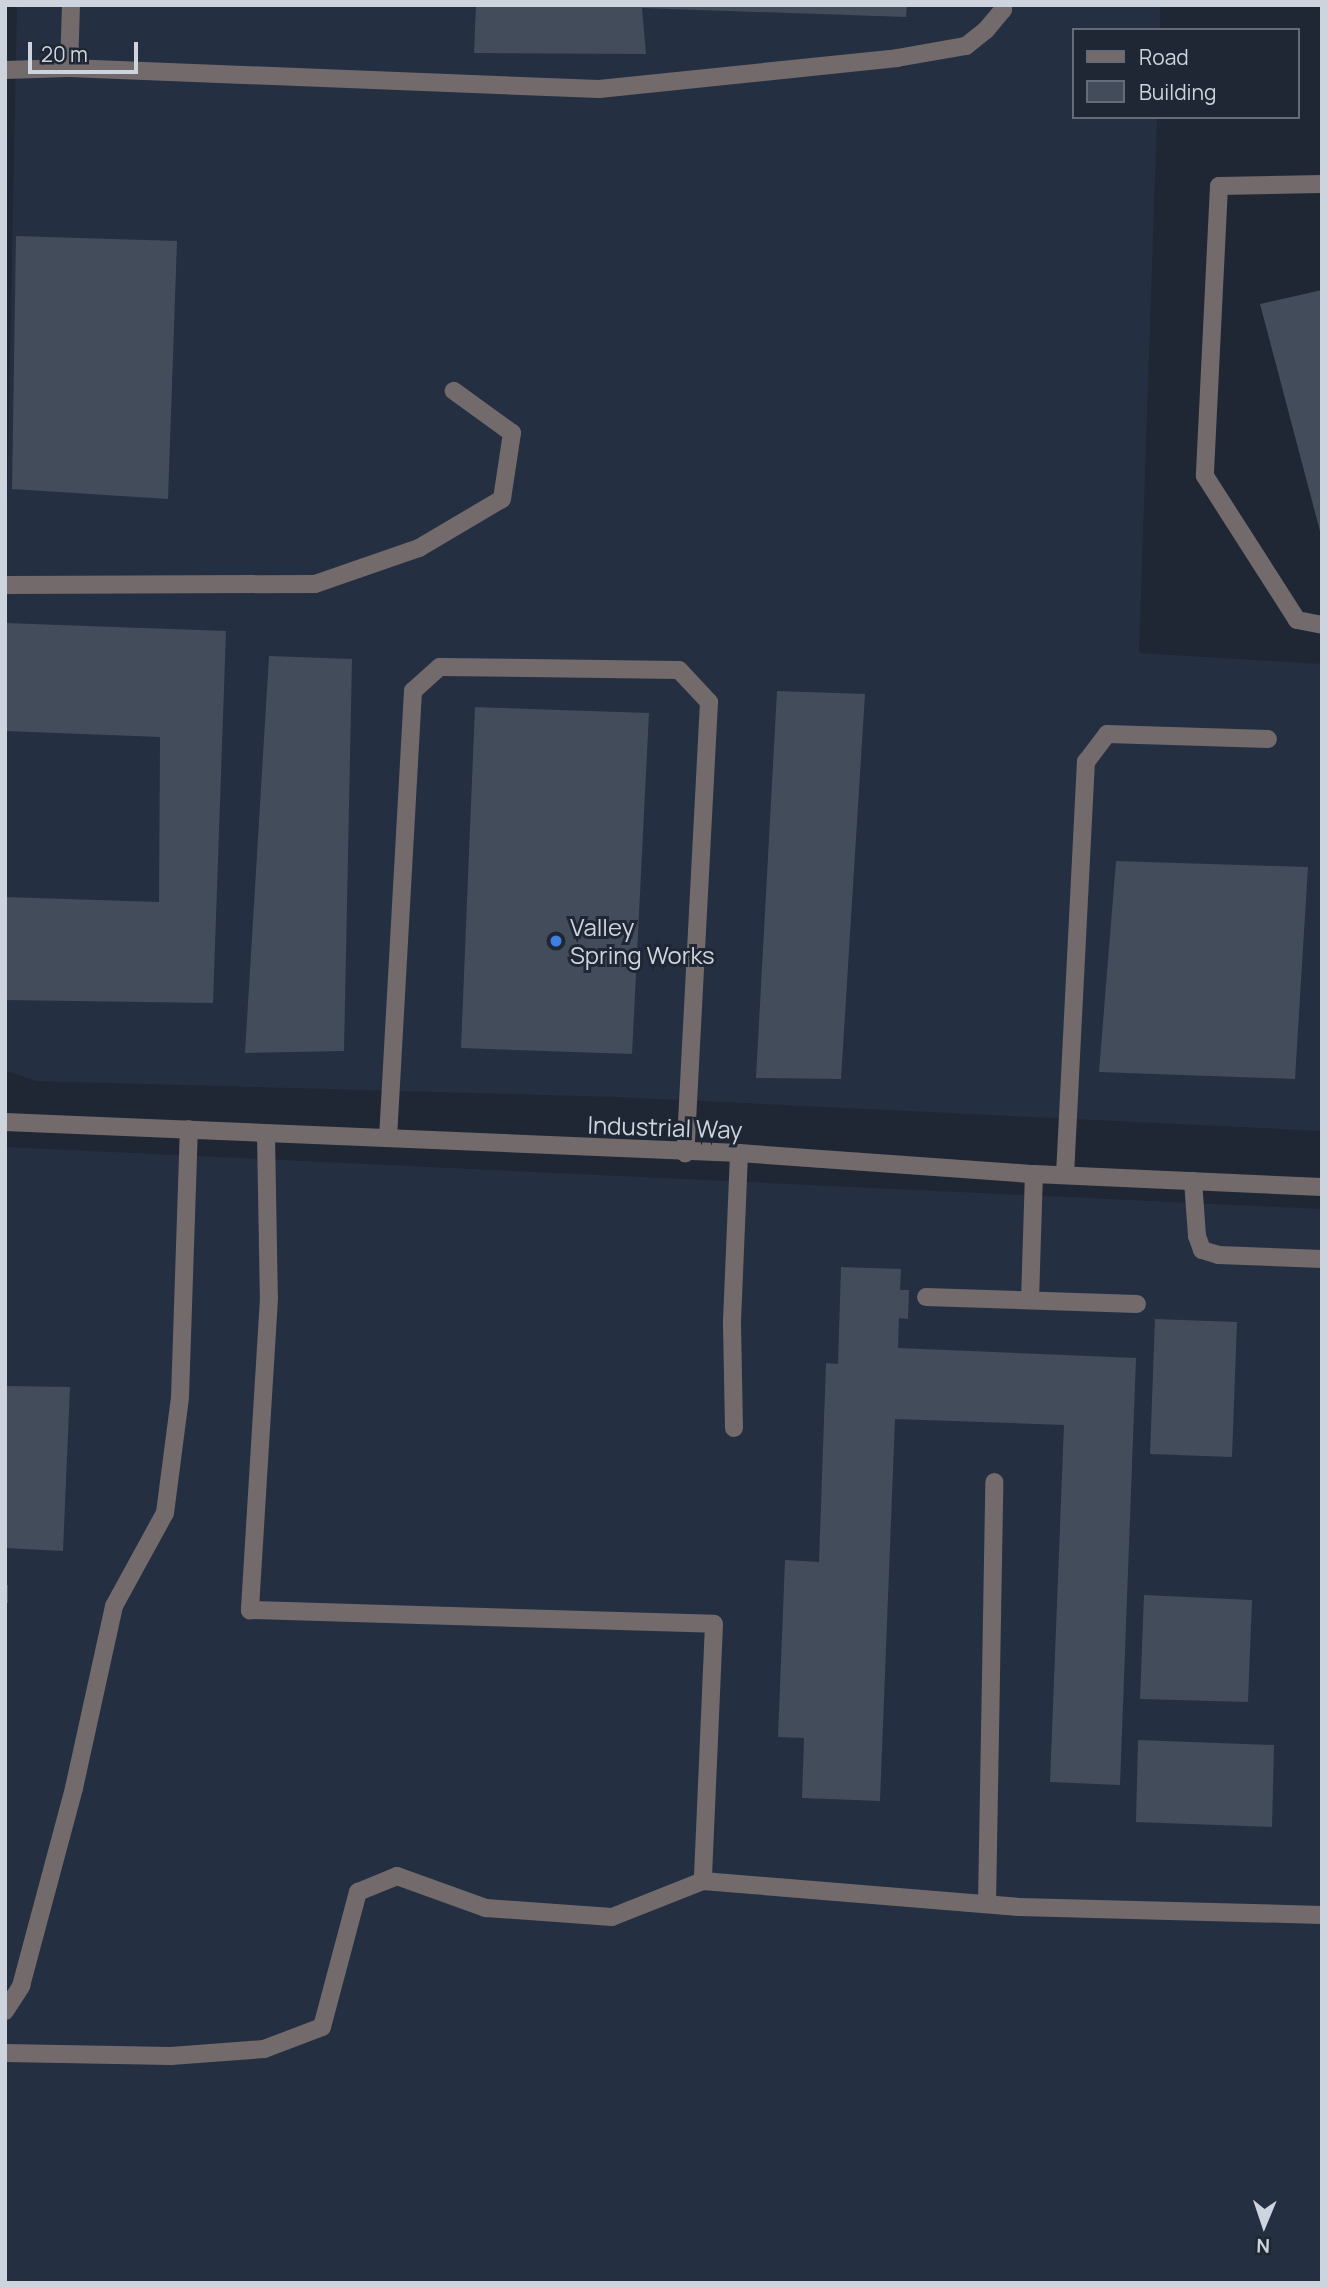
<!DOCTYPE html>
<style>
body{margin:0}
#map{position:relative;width:1327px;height:2288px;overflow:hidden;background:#1f2734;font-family:Manrope,sans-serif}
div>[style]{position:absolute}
.built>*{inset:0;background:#252f42}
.building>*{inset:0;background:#434c5b}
.minor>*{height:18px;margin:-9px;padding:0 9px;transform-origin:9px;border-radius:9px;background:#736a6c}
.dots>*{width:19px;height:19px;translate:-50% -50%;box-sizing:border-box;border:4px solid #1f2734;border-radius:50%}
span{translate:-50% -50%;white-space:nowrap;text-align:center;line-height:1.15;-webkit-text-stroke:6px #1f2734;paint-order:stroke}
.poi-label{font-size:24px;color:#ced4dd}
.left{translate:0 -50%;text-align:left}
.street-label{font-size:24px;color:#ced4dd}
.frame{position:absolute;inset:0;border:7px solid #ced4dd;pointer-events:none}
.legend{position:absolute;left:1072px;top:28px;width:228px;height:91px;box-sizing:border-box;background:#1f2734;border:2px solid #656c78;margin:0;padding:9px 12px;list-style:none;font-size:21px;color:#ced4dd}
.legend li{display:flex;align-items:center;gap:14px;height:35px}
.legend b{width:35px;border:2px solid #656c78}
.north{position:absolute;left:1229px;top:2190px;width:70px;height:70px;-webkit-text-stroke:5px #1f2734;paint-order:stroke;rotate:182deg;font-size:19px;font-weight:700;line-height:28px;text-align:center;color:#ced4dd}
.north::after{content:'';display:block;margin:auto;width:24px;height:32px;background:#ced4dd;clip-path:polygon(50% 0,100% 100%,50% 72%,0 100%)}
.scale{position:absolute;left:28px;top:42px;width:110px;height:32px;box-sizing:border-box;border:4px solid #ced4dd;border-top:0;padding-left:9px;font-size:21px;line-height:24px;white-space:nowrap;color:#ced4dd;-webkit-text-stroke:5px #1f2734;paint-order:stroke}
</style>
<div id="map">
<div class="built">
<i style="clip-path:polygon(17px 5px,1160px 5px,1160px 30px,1073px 30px,1073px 117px,1157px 117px,1139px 653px,1322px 664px,1322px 1131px,617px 1097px,35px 1081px,5px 1070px,5px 612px)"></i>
<i style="clip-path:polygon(5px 1147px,1322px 1209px,1322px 2283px,5px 2283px)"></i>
</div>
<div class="building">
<i style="clip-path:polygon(476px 5px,907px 5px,906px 17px,642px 8px,646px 54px,474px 53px)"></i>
<i style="clip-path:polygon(16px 236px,177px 241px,168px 499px,12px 489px)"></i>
<i style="clip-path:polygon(1322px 290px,1322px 535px,1321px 535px,1260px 304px)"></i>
<i style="clip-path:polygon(5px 623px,226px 631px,213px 1003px,5px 1000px,5px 897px,159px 902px,160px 737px,5px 731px)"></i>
<i style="clip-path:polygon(269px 656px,352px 659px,344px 1051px,245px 1053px)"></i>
<i style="clip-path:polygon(777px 691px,865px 694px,841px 1079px,756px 1078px)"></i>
<i style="clip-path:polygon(475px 707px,649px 713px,632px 1054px,461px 1048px)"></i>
<i style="clip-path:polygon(1116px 861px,1308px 867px,1295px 1079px,1099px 1072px)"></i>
<i style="clip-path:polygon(841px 1267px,901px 1269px,900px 1290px,909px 1290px,908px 1319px,899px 1318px,898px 1348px,1136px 1358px,1120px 1785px,1050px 1782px,1064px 1425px,895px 1419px,880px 1801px,802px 1798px,804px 1738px,778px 1737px,785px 1560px,819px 1562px,826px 1363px,838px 1364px)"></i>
<i style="clip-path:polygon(1155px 1319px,1237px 1322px,1232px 1457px,1150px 1454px)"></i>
<i style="clip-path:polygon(5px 1386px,70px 1387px,63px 1551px,5px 1548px)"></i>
<i style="clip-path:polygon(5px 1585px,8px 1585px,8px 1603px,5px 1603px)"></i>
<i style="clip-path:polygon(1144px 1595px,1252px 1600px,1248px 1702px,1140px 1699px)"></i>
<i style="clip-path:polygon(1138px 1740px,1274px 1745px,1272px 1827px,1136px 1822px)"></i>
</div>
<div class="minor">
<i style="left:69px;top:68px;width:63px;rotate:-88.2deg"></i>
<i style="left:5px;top:70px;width:64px;rotate:-1.8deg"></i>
<i style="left:69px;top:68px;width:530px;rotate:2.27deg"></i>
<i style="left:599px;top:89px;width:300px;rotate:-5.9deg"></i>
<i style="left:897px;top:58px;width:70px;rotate:-9.9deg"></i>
<i style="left:966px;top:46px;width:26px;rotate:-39deg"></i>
<i style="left:986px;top:30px;width:26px;rotate:-50deg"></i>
<i style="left:1003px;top:10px;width:5px;rotate:-90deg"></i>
<i style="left:1322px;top:184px;width:103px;rotate:178.9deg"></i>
<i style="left:1219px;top:186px;width:290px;rotate:92.8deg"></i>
<i style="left:1205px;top:476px;width:171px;rotate:57.4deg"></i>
<i style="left:1297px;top:620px;width:25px;rotate:11deg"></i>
<i style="left:5px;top:585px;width:310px;rotate:-0.2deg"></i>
<i style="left:315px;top:584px;width:110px;rotate:-19.1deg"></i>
<i style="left:419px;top:548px;width:96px;rotate:-30.6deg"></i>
<i style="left:502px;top:499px;width:67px;rotate:-81.4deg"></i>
<i style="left:512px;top:433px;width:72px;rotate:-144.1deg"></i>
<i style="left:5px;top:1122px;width:735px;rotate:2.42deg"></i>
<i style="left:739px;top:1153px;width:296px;rotate:4.1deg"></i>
<i style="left:1034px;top:1174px;width:288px;rotate:2.6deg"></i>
<i style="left:266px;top:1134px;width:164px;rotate:89deg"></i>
<i style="left:269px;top:1298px;width:313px;rotate:93.5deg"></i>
<i style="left:250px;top:1610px;width:464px;rotate:1.7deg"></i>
<i style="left:714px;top:1624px;width:257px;rotate:92.5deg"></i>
<i style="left:703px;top:1881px;width:317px;rotate:4.7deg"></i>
<i style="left:1019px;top:1907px;width:303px;rotate:1.5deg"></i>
<i style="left:388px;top:1138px;width:448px;rotate:-86.8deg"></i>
<i style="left:413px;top:691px;width:36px;rotate:-42deg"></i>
<i style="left:440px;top:667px;width:239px;rotate:0.7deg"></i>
<i style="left:679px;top:670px;width:44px;rotate:46.8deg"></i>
<i style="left:709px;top:702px;width:452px;rotate:93deg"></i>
<i style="left:1065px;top:1175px;width:414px;rotate:-87.1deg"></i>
<i style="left:1086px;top:762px;width:35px;rotate:-53deg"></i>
<i style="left:1107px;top:734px;width:161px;rotate:1.8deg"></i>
<i style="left:1193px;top:1181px;width:55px;rotate:85.8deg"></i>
<i style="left:1197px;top:1236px;width:15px;rotate:70deg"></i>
<i style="left:1202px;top:1250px;width:17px;rotate:17deg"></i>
<i style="left:1218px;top:1255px;width:104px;rotate:2.2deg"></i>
<i style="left:926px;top:1297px;width:211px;rotate:1.9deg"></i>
<i style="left:1030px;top:1300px;width:126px;rotate:-88.2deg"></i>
<i style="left:734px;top:1428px;width:107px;rotate:-91.1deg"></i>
<i style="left:732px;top:1321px;width:168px;rotate:-87.6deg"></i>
<i style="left:987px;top:1904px;width:422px;rotate:-89deg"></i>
<i style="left:5px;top:2011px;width:30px;rotate:-57deg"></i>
<i style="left:21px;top:1986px;width:205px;rotate:-75deg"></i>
<i style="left:74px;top:1788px;width:186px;rotate:-77.6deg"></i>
<i style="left:114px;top:1606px;width:106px;rotate:-61.3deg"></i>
<i style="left:165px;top:1513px;width:117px;rotate:-82.6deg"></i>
<i style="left:180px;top:1397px;width:268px;rotate:-88.1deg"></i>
<i style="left:5px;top:2053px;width:166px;rotate:1deg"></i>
<i style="left:171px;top:2056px;width:93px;rotate:-4.3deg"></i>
<i style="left:264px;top:2049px;width:62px;rotate:-20.8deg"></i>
<i style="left:322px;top:2027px;width:140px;rotate:-75.1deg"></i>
<i style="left:358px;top:1892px;width:42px;rotate:-22.3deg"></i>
<i style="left:397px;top:1876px;width:95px;rotate:19.8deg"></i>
<i style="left:486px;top:1908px;width:126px;rotate:4.1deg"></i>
<i style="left:612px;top:1917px;width:98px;rotate:-21.6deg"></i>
</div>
<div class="dots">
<i style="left:556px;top:941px;background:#3f7fe0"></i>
</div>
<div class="poi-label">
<span class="left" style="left:570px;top:941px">Valley<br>Spring Works</span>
</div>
<div class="street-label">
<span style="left:665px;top:1127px;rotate:2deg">Industrial Way</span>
</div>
<div class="frame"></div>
<ul class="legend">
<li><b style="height:9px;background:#736a6c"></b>Road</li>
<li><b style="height:19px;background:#434c5b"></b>Building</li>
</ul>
<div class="north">N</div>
<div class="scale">20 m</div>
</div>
